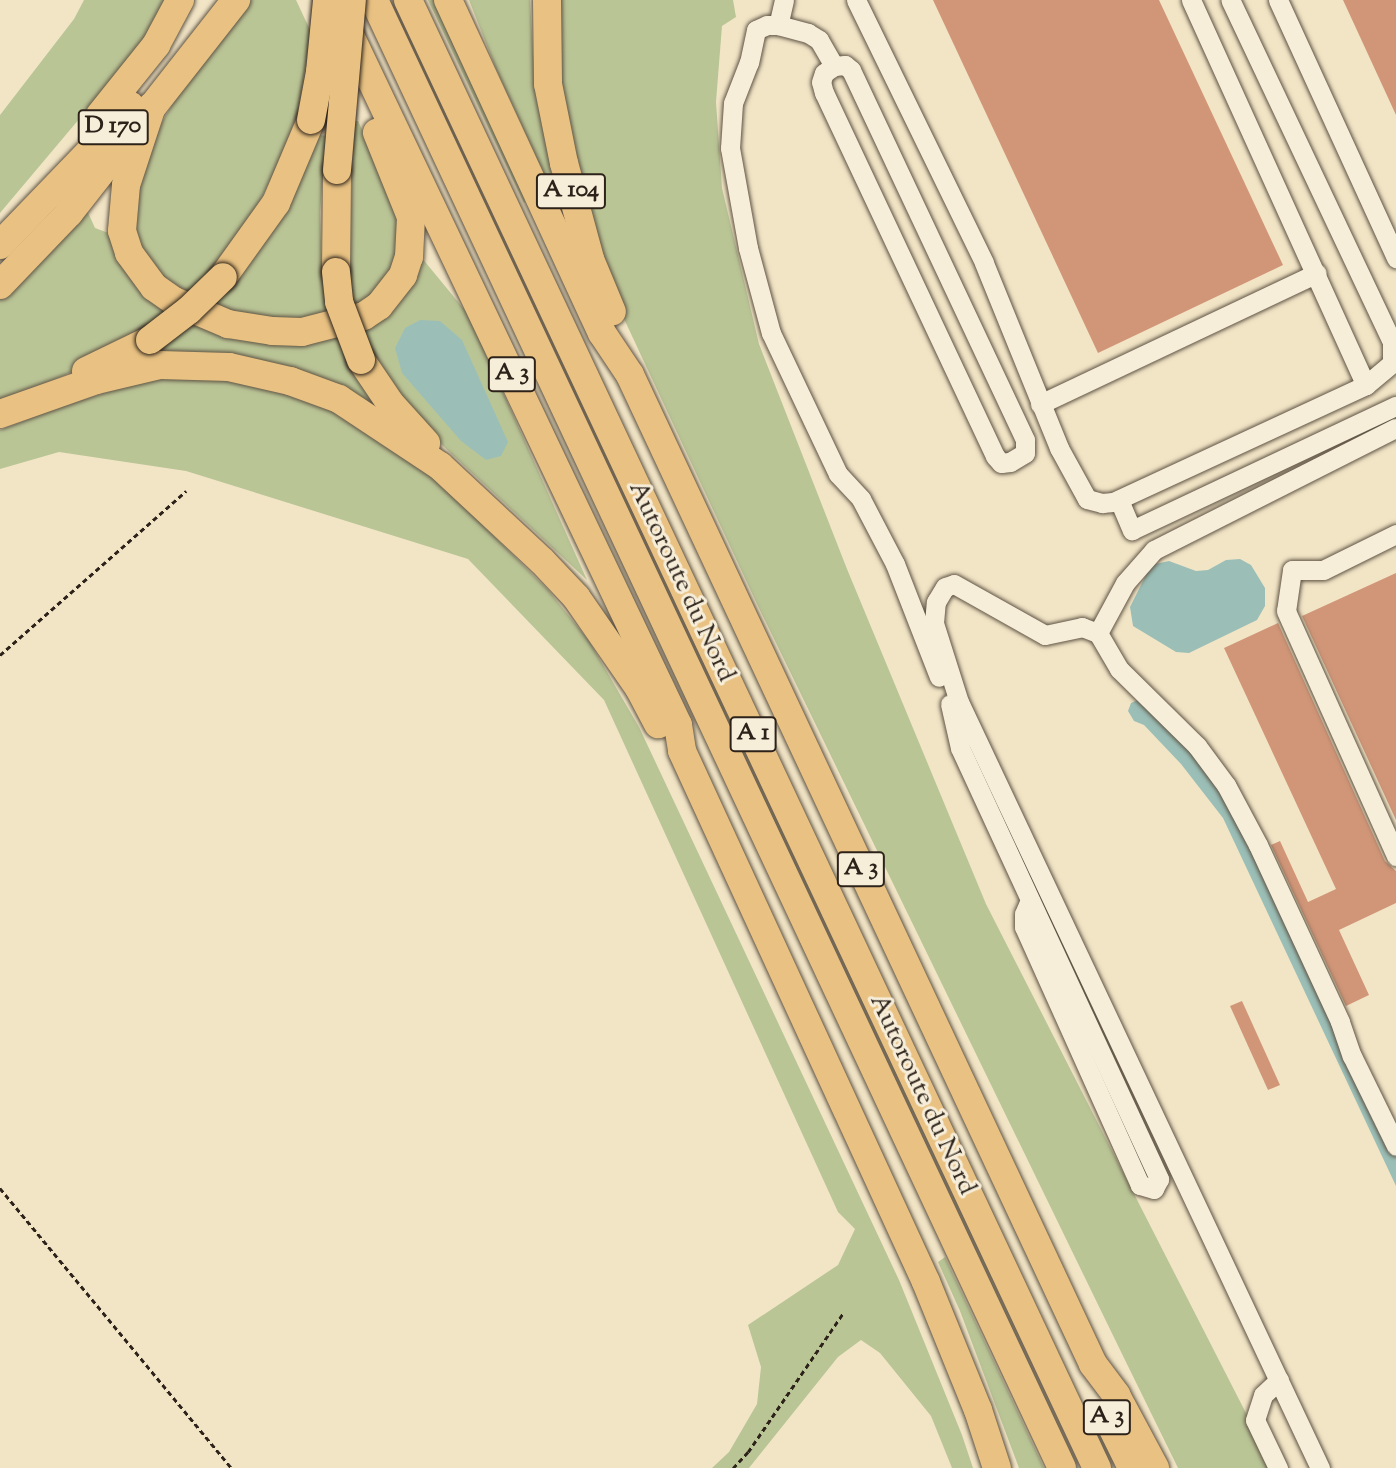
<!DOCTYPE html>
<style>
body{margin:0}
#map{position:relative;width:1396px;height:1468px;overflow:hidden;background:#f2e5c6;font-family:"Sorts Mill Goudy",serif}
div>[style]{position:absolute}
.green>*{inset:0;background:#bac596}
.water>*{inset:0;background:#9bbfb7}
.building>*{inset:0;background:#d19678}
.path>*{height:2.5px;margin-top:-1.25px;transform-origin:0;background:repeating-linear-gradient(90deg,#2d2219 0 5px,transparent 0 8.5px)}
.roads{filter:drop-shadow(0 0 2px #5e5344) drop-shadow(0 0 2px #5e5344)}
.minor>*{height:19px;margin:-9.5px;padding:0 9.5px;transform-origin:9.5px;border-radius:9.5px;background:#f7eeda}
.highway>*{height:28px;margin:-14px;padding:0 14px;transform-origin:14px;border-radius:14px;background:#e9c283}
.bridges{filter:drop-shadow(0 0 2px #2d2219) drop-shadow(0 0 2px #2d2219)}
.highway-bridge>*{height:28px;margin:-14px;padding:0 14px;transform-origin:14px;border-radius:14px;background:#e9c283}
span{translate:-50% -50%;white-space:nowrap;text-align:center;line-height:1.15;-webkit-text-stroke:6px #f7eeda;paint-order:stroke}
.shield-label span{padding:2px 5px;background:#f7eeda;border:2px solid;border-radius:5px;-webkit-text-stroke-width:0}
.shield-label{font-size:24px;color:#2d2219;font-weight:700}
.street-label{font-size:26px;color:#2d2219}
</style>
<div id="map">
<div class="green">
<i style="clip-path:polygon(84px 0,170px 0,160px 23px,0 213px,0 115px,74px 19px)"></i>
<i style="clip-path:polygon(251px 0,296px 0,311px 32px,298px 111px,281px 159px,237px 247px,186px 294px,159px 277px,140px 247px,131px 216px,154px 136px,187px 79px)"></i>
<i style="clip-path:polygon(428px 0,437px 0,529px 198px,524px 203px)"></i>
<i style="clip-path:polygon(469px 0,530px 0,533px 53px,551px 170px,550px 187px,497px 71px)"></i>
<i style="clip-path:polygon(557px 0,733px 0,736px 17px,722px 26px,716px 102px,722px 188px,759px 344px,847px 569px,986px 904px,1274px 1468px,1178px 1468px,1124px 1358px,757px 604px,625px 321px,587px 230px,558px 70px)"></i>
<i style="clip-path:polygon(354px 121px,358px 121px,393px 195px,400px 233px,397px 255px,388px 274px,375px 294px,354px 309px,348px 298px)"></i>
<i style="clip-path:polygon(314px 134px,326px 136px,320px 212px,322px 272px,330px 314px,305px 319px,240px 315px,208px 305px)"></i>
<i style="clip-path:polygon(86px 208px,95px 228px,114px 235px,173px 310px,147px 332px,65px 375px,0 402px,0 297px)"></i>
<i style="clip-path:polygon(417px 252px,468px 314px,587px 580px,413px 418px,390px 389px,359px 326px)"></i>
<i style="clip-path:polygon(192px 319px,339px 335px,376px 406px,372px 411px,342px 395px,125px 369px)"></i>
<i style="clip-path:polygon(212px 376px,297px 392px,390px 441px,444px 487px,503px 545px,548px 590px,589px 641px,639px 727px,899px 1280px,962px 1435px,973px 1468px,952px 1468px,931px 1416px,880px 1353px,861px 1340px,838px 1357px,749px 1468px,712px 1468px,729px 1452px,757px 1404px,761px 1367px,748px 1325px,838px 1265px,855px 1229px,838px 1212px,604px 700px,468px 559px,186px 471px,59px 452px,0 469px,0 430px,65px 405px,134px 384px,169px 377px)"></i>
<i style="clip-path:polygon(945px 1257px,1044px 1468px,1019px 1468px,960px 1311px,938px 1262px)"></i>
</div>
<div class="water">
<i style="clip-path:polygon(420px 320px,440px 321px,462px 340px,508px 442px,501px 456px,486px 460px,461px 441px,402px 373px,395px 348px,405px 328px)"></i>
<i style="clip-path:polygon(1240px 559px,1251px 565px,1265px 588px,1265px 606px,1257px 620px,1189px 653px,1176px 652px,1133px 626px,1130px 607px,1151px 565px,1169px 561px,1196px 571px,1208px 570px,1226px 560px)"></i>
<i style="clip-path:polygon(1142px 698px,1190px 747px,1226px 796px,1396px 1156px,1396px 1186px,1223px 818px,1181px 764px,1144px 725px,1134px 721px,1128px 711px,1131px 703px)"></i>
</div>
<div class="building">
<i style="clip-path:polygon(933px 0,1159px 0,1283px 265px,1098px 353px)"></i>
<i style="clip-path:polygon(1343px 0,1396px 0,1396px 115px)"></i>
<i style="clip-path:polygon(1396px 573px,1396px 820px,1302px 616px)"></i>
<i style="clip-path:polygon(1278px 623px,1385px 861px,1396px 871px,1396px 903px,1339px 930px,1369px 995px,1346px 1006px,1271px 845px,1280px 841px,1308px 902px,1336px 889px,1224px 648px)"></i>
<i style="clip-path:polygon(1242px 1001px,1280px 1085px,1268px 1090px,1230px 1006px)"></i>
</div>
<div class="path">
<i style="left:0;top:655px;width:248px;rotate:-41.4deg"></i>
<i style="left:0;top:1188px;width:364px;rotate:50.4deg"></i>
<i style="left:733px;top:1468px;width:22px;rotate:-47deg"></i>
<i style="left:748px;top:1452px;width:168px;rotate:-55.6deg"></i>
</div>
<div class="roads">
<div class="minor">
<i style="left:784px;top:0;width:26px;rotate:103deg"></i>
<i style="left:778px;top:25px;width:31px;rotate:15deg"></i>
<i style="left:808px;top:33px;width:13px;rotate:32deg"></i>
<i style="left:819px;top:40px;width:30px;rotate:60deg"></i>
<i style="left:856px;top:0;width:292px;rotate:64deg"></i>
<i style="left:984px;top:263px;width:200px;rotate:67.9deg"></i>
<i style="left:1059px;top:448px;width:58px;rotate:61.2deg"></i>
<i style="left:1087px;top:499px;width:16px;rotate:15deg"></i>
<i style="left:1102px;top:503px;width:11px;rotate:-5deg"></i>
<i style="left:1113px;top:502px;width:279px;rotate:-24.8deg"></i>
<i style="left:1366px;top:385px;width:34px;rotate:-40deg"></i>
<i style="left:1392px;top:363px;width:21px;rotate:-90deg"></i>
<i style="left:1392px;top:342px;width:378px;rotate:-115.3deg"></i>
<i style="left:1191px;top:0;width:423px;rotate:65.6deg"></i>
<i style="left:1278px;top:0;width:284px;rotate:65.4deg"></i>
<i style="left:778px;top:25px;width:11px;rotate:180deg"></i>
<i style="left:767px;top:25px;width:12px;rotate:156deg"></i>
<i style="left:756px;top:30px;width:33px;rotate:102deg"></i>
<i style="left:749px;top:62px;width:44px;rotate:111.3deg"></i>
<i style="left:733px;top:103px;width:45px;rotate:93.8deg"></i>
<i style="left:730px;top:148px;width:102px;rotate:79.8deg"></i>
<i style="left:748px;top:248px;width:88px;rotate:74.9deg"></i>
<i style="left:771px;top:333px;width:156px;rotate:64.6deg"></i>
<i style="left:838px;top:474px;width:34px;rotate:47deg"></i>
<i style="left:861px;top:499px;width:73px;rotate:62.4deg"></i>
<i style="left:895px;top:564px;width:121px;rotate:68.7deg"></i>
<i style="left:845px;top:65px;width:8px;rotate:40deg"></i>
<i style="left:851px;top:70px;width:409px;rotate:64.8deg"></i>
<i style="left:1025px;top:440px;width:13px;rotate:90deg"></i>
<i style="left:1025px;top:453px;width:17px;rotate:149deg"></i>
<i style="left:1010px;top:462px;width:9px;rotate:174deg"></i>
<i style="left:1001px;top:463px;width:9px;rotate:-131deg"></i>
<i style="left:995px;top:456px;width:401px;rotate:-115.2deg"></i>
<i style="left:824px;top:93px;width:11px;rotate:-105deg"></i>
<i style="left:821px;top:82px;width:9px;rotate:-72deg"></i>
<i style="left:824px;top:73px;width:12px;rotate:-35deg"></i>
<i style="left:834px;top:66px;width:11px;rotate:-5deg"></i>
<i style="left:1040px;top:404px;width:306px;rotate:-25.3deg"></i>
<i style="left:1119px;top:500px;width:33px;rotate:67deg"></i>
<i style="left:1132px;top:530px;width:292px;rotate:-25.2deg"></i>
<i style="left:1396px;top:534px;width:81px;rotate:153.7deg"></i>
<i style="left:1323px;top:570px;width:31px;rotate:180deg"></i>
<i style="left:1292px;top:570px;width:41px;rotate:98.3deg"></i>
<i style="left:1286px;top:611px;width:269px;rotate:65.8deg"></i>
<i style="left:1098px;top:633px;width:42px;rotate:59.7deg"></i>
<i style="left:1119px;top:669px;width:110px;rotate:44.6deg"></i>
<i style="left:1197px;top:746px;width:49px;rotate:53.4deg"></i>
<i style="left:1226px;top:785px;width:68px;rotate:61.9deg"></i>
<i style="left:1258px;top:845px;width:195px;rotate:65.1deg"></i>
<i style="left:1340px;top:1022px;width:36px;rotate:71deg"></i>
<i style="left:1352px;top:1056px;width:100px;rotate:63.9deg"></i>
<i style="left:950px;top:704px;width:45px;rotate:77.2deg"></i>
<i style="left:960px;top:748px;width:475px;rotate:65.2deg"></i>
<i style="left:1159px;top:1179px;width:11px;rotate:117deg"></i>
<i style="left:1154px;top:1189px;width:15px;rotate:-164deg"></i>
<i style="left:1140px;top:1185px;width:283px;rotate:-114.2deg"></i>
<i style="left:1024px;top:927px;width:13px;rotate:-90deg"></i>
<i style="left:1024px;top:914px;width:15px;rotate:-67deg"></i>
<i style="left:1278px;top:1468px;width:53px;rotate:-115.6deg"></i>
<i style="left:1255px;top:1420px;width:26px;rotate:-72deg"></i>
<i style="left:1263px;top:1395px;width:22px;rotate:-43deg"></i>
<i style="left:1320px;top:1468px;width:847px;rotate:-115.23deg"></i>
<i style="left:959px;top:702px;width:83px;rotate:-107.6deg"></i>
<i style="left:934px;top:623px;width:21px;rotate:-85deg"></i>
<i style="left:936px;top:602px;width:17px;rotate:-59deg"></i>
<i style="left:945px;top:587px;width:9px;rotate:-18deg"></i>
<i style="left:954px;top:584px;width:104px;rotate:29.3deg"></i>
<i style="left:1045px;top:635px;width:38px;rotate:-12deg"></i>
<i style="left:1082px;top:627px;width:17px;rotate:21deg"></i>
<i style="left:1098px;top:633px;width:57px;rotate:-61.6deg"></i>
<i style="left:1125px;top:583px;width:44px;rotate:-48.7deg"></i>
<i style="left:1154px;top:550px;width:271px;rotate:-26.8deg"></i>
</div>
<div class="highway">
<i style="left:374px;top:0;width:1621px;rotate:64.89deg"></i>
<i style="left:408px;top:0;width:1622px;rotate:64.86deg"></i>
<i style="left:448px;top:0;width:367px;rotate:65.2deg"></i>
<i style="left:602px;top:333px;width:50px;rotate:56.3deg"></i>
<i style="left:630px;top:375px;width:1092px;rotate:64.91deg"></i>
<i style="left:1093px;top:1364px;width:39px;rotate:53deg"></i>
<i style="left:1116px;top:1395px;width:83px;rotate:61.9deg"></i>
<i style="left:547px;top:0;width:84px;rotate:89.3deg"></i>
<i style="left:548px;top:84px;width:81px;rotate:78.6deg"></i>
<i style="left:564px;top:163px;width:99px;rotate:74.8deg"></i>
<i style="left:590px;top:259px;width:57px;rotate:67.5deg"></i>
<i style="left:345px;top:25px;width:775px;rotate:64.56deg"></i>
<i style="left:678px;top:725px;width:26px;rotate:81deg"></i>
<i style="left:682px;top:751px;width:584px;rotate:65.32deg"></i>
<i style="left:926px;top:1282px;width:138px;rotate:67.9deg"></i>
<i style="left:978px;top:1410px;width:61px;rotate:71.9deg"></i>
<i style="left:152px;top:106px;width:83px;rotate:108.2deg"></i>
<i style="left:126px;top:185px;width:46px;rotate:95deg"></i>
<i style="left:122px;top:231px;width:23px;rotate:72deg"></i>
<i style="left:129px;top:253px;width:42px;rotate:53.7deg"></i>
<i style="left:154px;top:287px;width:24px;rotate:35deg"></i>
<i style="left:174px;top:301px;width:59px;rotate:23.1deg"></i>
<i style="left:228px;top:324px;width:45px;rotate:9deg"></i>
<i style="left:272px;top:331px;width:30px;rotate:2deg"></i>
<i style="left:302px;top:332px;width:64px;rotate:-14.5deg"></i>
<i style="left:364px;top:316px;width:18px;rotate:-34deg"></i>
<i style="left:379px;top:306px;width:39px;rotate:-52deg"></i>
<i style="left:403px;top:275px;width:19px;rotate:-72deg"></i>
<i style="left:409px;top:257px;width:40px;rotate:-87.1deg"></i>
<i style="left:411px;top:217px;width:91px;rotate:-112deg"></i>
<i style="left:100px;top:115px;width:90px;rotate:-51.3deg"></i>
<i style="left:156px;top:45px;width:51px;rotate:-61.9deg"></i>
<i style="left:0;top:245px;width:150px;rotate:-46.1deg"></i>
<i style="left:104px;top:137px;width:41px;rotate:-50.9deg"></i>
<i style="left:336px;top:272px;width:102px;rotate:-89.4deg"></i>
<i style="left:223px;top:277px;width:91px;rotate:-54.4deg"></i>
<i style="left:276px;top:203px;width:90px;rotate:-67.1deg"></i>
<i style="left:0;top:285px;width:100px;rotate:-46.2deg"></i>
<i style="left:69px;top:213px;width:271px;rotate:-51.9deg"></i>
<i style="left:361px;top:360px;width:52px;rotate:56deg"></i>
<i style="left:390px;top:403px;width:54px;rotate:48deg"></i>
<i style="left:86px;top:371px;width:71px;rotate:-25.8deg"></i>
<i style="left:0;top:414px;width:102px;rotate:-19.5deg"></i>
<i style="left:96px;top:380px;width:66px;rotate:-13.2deg"></i>
<i style="left:160px;top:365px;width:69px;rotate:1.7deg"></i>
<i style="left:229px;top:367px;width:63px;rotate:12.9deg"></i>
<i style="left:290px;top:381px;width:52px;rotate:20.2deg"></i>
<i style="left:339px;top:399px;width:121px;rotate:33.6deg"></i>
<i style="left:440px;top:466px;width:139px;rotate:43deg"></i>
<i style="left:542px;top:561px;width:50px;rotate:46.6deg"></i>
<i style="left:576px;top:597px;width:111px;rotate:55.3deg"></i>
<i style="left:639px;top:688px;width:41px;rotate:62.2deg"></i>
<i style="left:1110px;top:1423px;width:50px;rotate:63.9deg"></i>
</div>
</div>
<div class="bridges">
<div class="highway-bridge">
<i style="left:311px;top:120px;width:49px;rotate:-79.4deg"></i>
<i style="left:320px;top:72px;width:72px;rotate:-84.4deg"></i>
<i style="left:337px;top:170px;width:171px;rotate:-85deg"></i>
<i style="left:336px;top:272px;width:30px;rotate:84deg"></i>
<i style="left:339px;top:302px;width:62px;rotate:69.2deg"></i>
<i style="left:150px;top:340px;width:49px;rotate:-37.6deg"></i>
<i style="left:189px;top:310px;width:47px;rotate:-44.1deg"></i>
</div>
</div>
<div class="shield-label">
<span style="left:113px;top:127px">D 170</span>
<span style="left:571px;top:191px">A 104</span>
<span style="left:512px;top:374px">A 3</span>
<span style="left:753px;top:734px">A 1</span>
<span style="left:861px;top:869px">A 3</span>
<span style="left:1107px;top:1417px">A 3</span>
</div>
<div class="street-label">
<span style="left:681px;top:582px;rotate:65deg">Autoroute du Nord</span>
<span style="left:922px;top:1095px;rotate:65deg">Autoroute du Nord</span>
</div>
</div>
